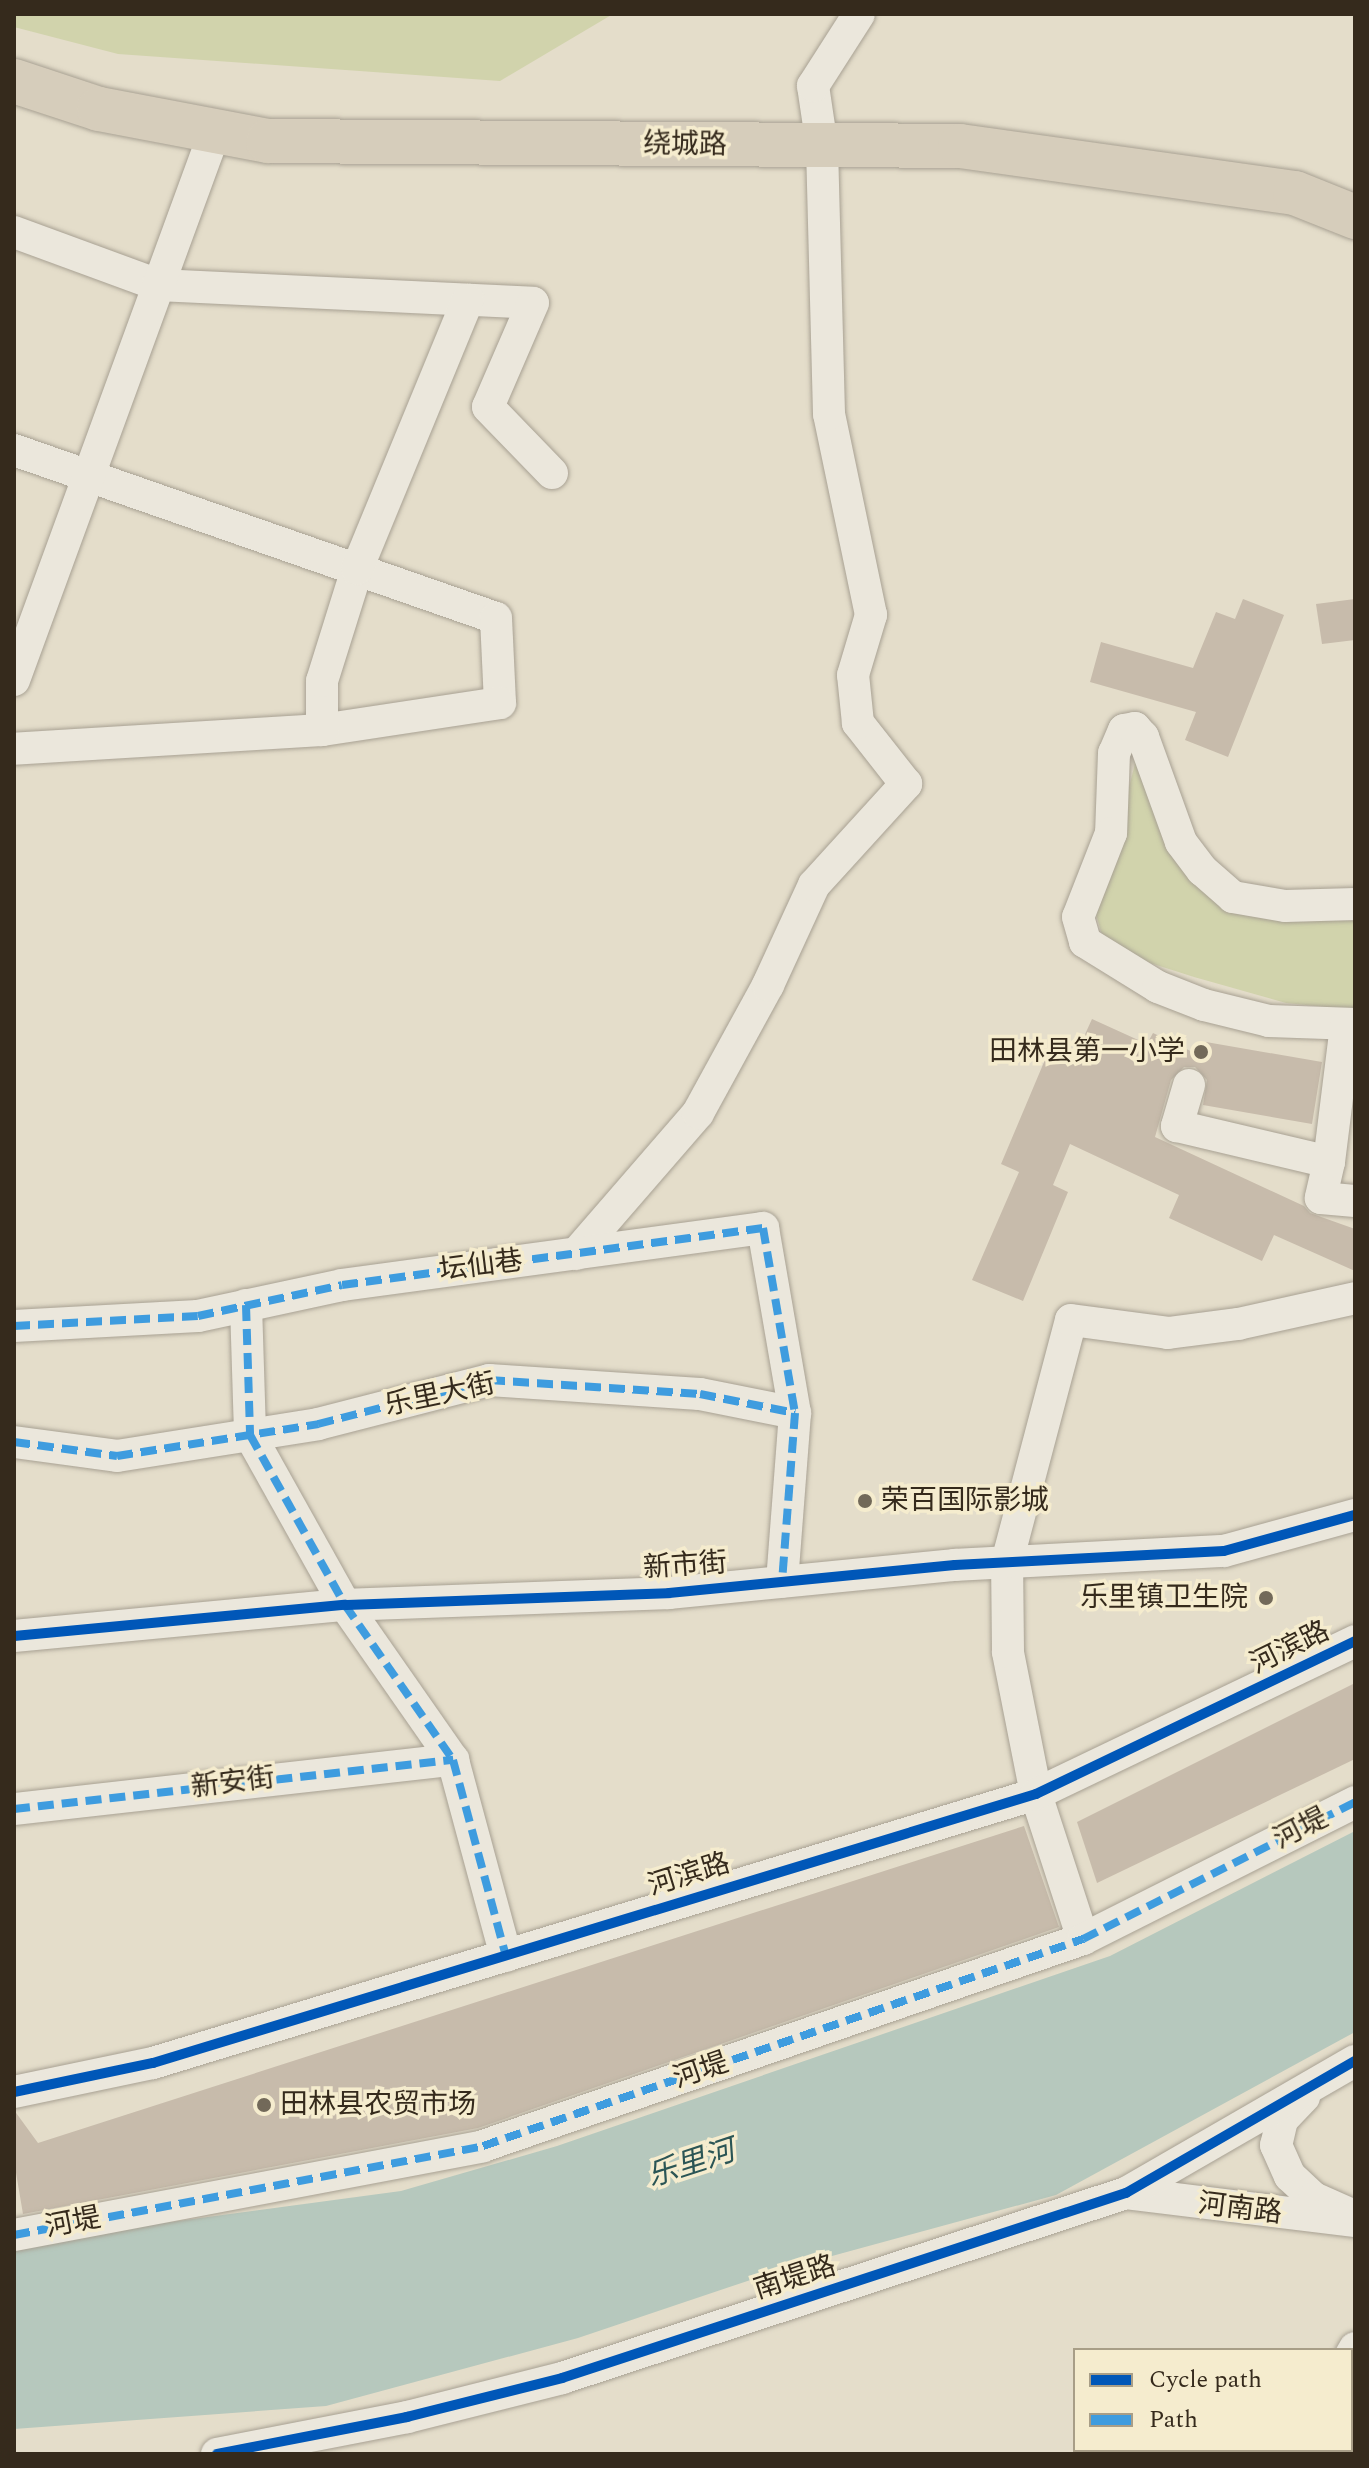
<!DOCTYPE html>
<meta charset="utf-8">
<style>
body{margin:0}
#map{position:relative;width:1369px;height:2468px;overflow:hidden;background:#e4ddca;font-family:Spectral,"Noto Sans SC",serif}
div>[style]{position:absolute}
.green>*{inset:0;background:#d1d3ac}
.water>*{inset:0;background:#b6c8bd}
.building>*{inset:0;background:#c7bbab}
.roads{filter:drop-shadow(0 0 2px #a8a193) drop-shadow(0 0 2px #a8a193)}
.minor>*{height:32px;margin:-16px;padding:0 16px;transform-origin:16px;border-radius:16px;background:#ebe7dc}
.highway>*{height:44px;margin:-22px;padding:0 22px;transform-origin:22px;border-radius:22px;background:#d6cdbb}
.quiet>*{height:8px;margin-top:-4px;transform-origin:0;background:repeating-linear-gradient(90deg,#3e9cdf 0 16px,transparent 0 24px)}
.cycleway>*{height:10px;margin:-5px;padding:0 5px;transform-origin:5px;border-radius:5px;background:#0057b8}
.dots>*{width:22px;height:22px;translate:-50% -50%;box-sizing:border-box;border:4px solid #f5ecce;border-radius:50%}
span{translate:-50% -50%;white-space:nowrap;text-align:center;line-height:1.15;-webkit-text-stroke:7px #f5ecce;paint-order:stroke}
.street-label{font-size:28px;color:#352a1c}
.poi-label{font-size:28px;color:#352a1c}
.right{translate:-100% -50%;text-align:right}
.left{translate:0 -50%;text-align:left}
.water-label{font-size:30px;color:#2b5555;font-style:italic}
.frame{position:absolute;inset:0;border:16px solid #352a1c;pointer-events:none}
.legend{position:absolute;left:1073px;top:2348px;width:280px;height:104px;box-sizing:border-box;background:#f5ecce;border:2px solid #a89e87;margin:0;padding:10px 14px;list-style:none;font-size:24px;color:#352a1c}
.legend li{display:flex;align-items:center;gap:16px;height:40px}
.legend b{width:40px;border:2px solid #a89e87}
</style>
<div id="map">
<div class="green">
<i style="clip-path:polygon(14px 14px,613px 14px,500px 81px,118px 54px,14px 27px)"></i>
<i style="clip-path:polygon(1136px 760px,1197px 877px,1246px 916px,1355px 921px,1355px 1010px,1286px 1003px,1194px 977px,1122px 954px,1102px 935px,1096px 914px)"></i>
</div>
<div class="water">
<i style="clip-path:polygon(1355px 1831px,1355px 2032px,1056px 2195px,777px 2271px,578px 2338px,326px 2406px,14px 2429px,14px 2243px,401px 2191px,557px 2146px,1110px 1956px)"></i>
</div>
<div class="building">
<i style="clip-path:polygon(1243px 599px,1284px 615px,1228px 757px,1185px 740px,1196px 712px,1090px 682px,1101px 642px,1193px 668px,1216px 612px,1235px 619px)"></i>
<i style="clip-path:polygon(1355px 599px,1355px 640px,1322px 644px,1316px 604px)"></i>
<i style="clip-path:polygon(1092px 1019px,1147px 1044px,1153px 1033px,1203px 1057px,1206px 1042px,1322px 1062px,1312px 1124px,1203px 1105px,1207px 1080px,1195px 1067px,1184px 1067px,1171px 1080px,1155px 1137px,1304px 1206px,1310px 1213px,1355px 1229px,1355px 1271px,1274px 1235px,1262px 1261px,1169px 1218px,1179px 1195px,1070px 1144px,1053px 1185px,1068px 1192px,1023px 1301px,972px 1280px,1019px 1172px,1001px 1164px,1047px 1055px,1071px 1065px)"></i>
<i style="clip-path:polygon(1355px 1683px,1355px 1759px,1097px 1883px,1077px 1822px)"></i>
<i style="clip-path:polygon(1024px 1826px,1059px 1927px,478px 2128px,23px 2214px,14px 2161px,14px 2110px,38px 2143px)"></i>
</div>
<div class="roads">
<div class="minor">
<i style="left:14px;top:232px;width:153px;rotate:20.2deg"></i>
<i style="left:158px;top:285px;width:375px;rotate:2.7deg"></i>
<i style="left:533px;top:303px;width:113px;rotate:113.4deg"></i>
<i style="left:488px;top:407px;width:92px;rotate:45.9deg"></i>
<i style="left:14px;top:450px;width:510px;rotate:19.22deg"></i>
<i style="left:496px;top:618px;width:85px;rotate:87.3deg"></i>
<i style="left:500px;top:703px;width:180px;rotate:171.4deg"></i>
<i style="left:322px;top:730px;width:309px;rotate:176.5deg"></i>
<i style="left:14px;top:680px;width:585px;rotate:-69.89deg"></i>
<i style="left:322px;top:730px;width:49px;rotate:-90deg"></i>
<i style="left:322px;top:681px;width:117px;rotate:-72.6deg"></i>
<i style="left:357px;top:569px;width:291px;rotate:-67.6deg"></i>
<i style="left:1355px;top:904px;width:70px;rotate:178.4deg"></i>
<i style="left:1285px;top:906px;width:53px;rotate:-170.2deg"></i>
<i style="left:1233px;top:897px;width:41px;rotate:-138.9deg"></i>
<i style="left:1202px;top:870px;width:35px;rotate:-127deg"></i>
<i style="left:1181px;top:842px;width:112px;rotate:-109.9deg"></i>
<i style="left:1143px;top:737px;width:12px;rotate:-132deg"></i>
<i style="left:1135px;top:728px;width:11px;rotate:170deg"></i>
<i style="left:1124px;top:730px;width:25px;rotate:113deg"></i>
<i style="left:1114px;top:753px;width:80px;rotate:92.1deg"></i>
<i style="left:1111px;top:833px;width:90px;rotate:111.4deg"></i>
<i style="left:1078px;top:917px;width:26px;rotate:74deg"></i>
<i style="left:1085px;top:942px;width:86px;rotate:31.7deg"></i>
<i style="left:1158px;top:987px;width:49px;rotate:21.4deg"></i>
<i style="left:1204px;top:1005px;width:67px;rotate:13.8deg"></i>
<i style="left:1269px;top:1021px;width:86px;rotate:2deg"></i>
<i style="left:1189px;top:1085px;width:43px;rotate:106.3deg"></i>
<i style="left:1177px;top:1126px;width:156px;rotate:13.3deg"></i>
<i style="left:1329px;top:1162px;width:37px;rotate:103deg"></i>
<i style="left:1321px;top:1198px;width:34px;rotate:5deg"></i>
<i style="left:1329px;top:1162px;width:138px;rotate:-82.9deg"></i>
<i style="left:576px;top:1254px;width:186px;rotate:-49.1deg"></i>
<i style="left:698px;top:1113px;width:146px;rotate:-61.3deg"></i>
<i style="left:768px;top:985px;width:110px;rotate:-65.3deg"></i>
<i style="left:814px;top:885px;width:137px;rotate:-47.7deg"></i>
<i style="left:906px;top:784px;width:78px;rotate:-128.2deg"></i>
<i style="left:858px;top:723px;width:48px;rotate:-95.9deg"></i>
<i style="left:853px;top:675px;width:63px;rotate:-73.3deg"></i>
<i style="left:871px;top:615px;width:205px;rotate:-101.8deg"></i>
<i style="left:829px;top:414px;width:268px;rotate:-91.5deg"></i>
<i style="left:822px;top:146px;width:61px;rotate:-98.5deg"></i>
<i style="left:813px;top:86px;width:85px;rotate:-57.4deg"></i>
<i style="left:246px;top:1305px;width:130px;rotate:88.2deg"></i>
<i style="left:250px;top:1435px;width:195px;rotate:60.8deg"></i>
<i style="left:345px;top:1605px;width:189px;rotate:55.1deg"></i>
<i style="left:453px;top:1760px;width:203px;rotate:74.9deg"></i>
<i style="left:14px;top:1326px;width:184px;rotate:-3.1deg"></i>
<i style="left:198px;top:1316px;width:147px;rotate:-12.1deg"></i>
<i style="left:342px;top:1285px;width:425px;rotate:-7.7deg"></i>
<i style="left:763px;top:1228px;width:188px;rotate:80.2deg"></i>
<i style="left:14px;top:1442px;width:104px;rotate:7.7deg"></i>
<i style="left:117px;top:1456px;width:204px;rotate:-9deg"></i>
<i style="left:318px;top:1424px;width:177px;rotate:-14.4deg"></i>
<i style="left:489px;top:1380px;width:211px;rotate:3.8deg"></i>
<i style="left:700px;top:1394px;width:97px;rotate:11.3deg"></i>
<i style="left:795px;top:1413px;width:169px;rotate:94.4deg"></i>
<i style="left:14px;top:1636px;width:332px;rotate:-5.4deg"></i>
<i style="left:345px;top:1605px;width:324px;rotate:-2.1deg"></i>
<i style="left:669px;top:1593px;width:287px;rotate:-5.6deg"></i>
<i style="left:955px;top:1565px;width:269px;rotate:-3deg"></i>
<i style="left:1224px;top:1551px;width:136px;rotate:-15.4deg"></i>
<i style="left:14px;top:1809px;width:442px;rotate:-6.4deg"></i>
<i style="left:1083px;top:1939px;width:152px;rotate:-108deg"></i>
<i style="left:1036px;top:1794px;width:145px;rotate:-101.2deg"></i>
<i style="left:1008px;top:1652px;width:90px;rotate:-90.6deg"></i>
<i style="left:1007px;top:1562px;width:250px;rotate:-75.2deg"></i>
<i style="left:1071px;top:1320px;width:98px;rotate:7.6deg"></i>
<i style="left:1168px;top:1333px;width:71px;rotate:-7.3deg"></i>
<i style="left:1238px;top:1324px;width:120px;rotate:-12.5deg"></i>
<i style="left:14px;top:2092px;width:142px;rotate:-11.8deg"></i>
<i style="left:153px;top:2063px;width:923px;rotate:-16.94deg"></i>
<i style="left:1036px;top:1794px;width:354px;rotate:-25.6deg"></i>
<i style="left:1304px;top:2097px;width:32px;rotate:134deg"></i>
<i style="left:1282px;top:2120px;width:26px;rotate:103deg"></i>
<i style="left:1276px;top:2145px;width:34px;rotate:66deg"></i>
<i style="left:1290px;top:2176px;width:33px;rotate:43deg"></i>
<i style="left:1314px;top:2198px;width:37px;rotate:24deg"></i>
<i style="left:1126px;top:2193px;width:231px;rotate:7deg"></i>
<i style="left:14px;top:2235px;width:477px;rotate:-10.7deg"></i>
<i style="left:483px;top:2146px;width:635px;rotate:-19.03deg"></i>
<i style="left:1083px;top:1939px;width:305px;rotate:-26.7deg"></i>
<i style="left:1351px;top:2355px;width:8px;rotate:-60deg"></i>
<i style="left:217px;top:2454px;width:194px;rotate:-11deg"></i>
<i style="left:407px;top:2417px;width:160px;rotate:-14.1deg"></i>
<i style="left:562px;top:2378px;width:594px;rotate:-18.16deg"></i>
<i style="left:1126px;top:2193px;width:264px;rotate:-30deg"></i>
<i style="left:1298px;top:2454px;width:4px;rotate:-63deg"></i>
</div>
<div class="highway">
<i style="left:14px;top:81px;width:89px;rotate:18.2deg"></i>
<i style="left:99px;top:109px;width:172px;rotate:10.7deg"></i>
<i style="left:268px;top:141px;width:692px;rotate:0.41deg"></i>
<i style="left:960px;top:146px;width:338px;rotate:8deg"></i>
<i style="left:1295px;top:193px;width:65px;rotate:21.8deg"></i>
</div>
</div>
<div class="quiet">
<i style="left:246px;top:1305px;width:130px;rotate:88.2deg"></i>
<i style="left:250px;top:1435px;width:195px;rotate:60.8deg"></i>
<i style="left:345px;top:1605px;width:189px;rotate:55.1deg"></i>
<i style="left:453px;top:1760px;width:203px;rotate:74.9deg"></i>
<i style="left:14px;top:1326px;width:184px;rotate:-3.1deg"></i>
<i style="left:198px;top:1316px;width:147px;rotate:-12.1deg"></i>
<i style="left:342px;top:1285px;width:425px;rotate:-7.7deg"></i>
<i style="left:763px;top:1228px;width:188px;rotate:80.2deg"></i>
<i style="left:14px;top:1442px;width:104px;rotate:7.7deg"></i>
<i style="left:117px;top:1456px;width:204px;rotate:-9deg"></i>
<i style="left:318px;top:1424px;width:177px;rotate:-14.4deg"></i>
<i style="left:489px;top:1380px;width:211px;rotate:3.8deg"></i>
<i style="left:700px;top:1394px;width:97px;rotate:11.3deg"></i>
<i style="left:795px;top:1413px;width:169px;rotate:94.4deg"></i>
<i style="left:14px;top:1809px;width:442px;rotate:-6.4deg"></i>
<i style="left:14px;top:2235px;width:477px;rotate:-10.7deg"></i>
<i style="left:483px;top:2146px;width:635px;rotate:-19.03deg"></i>
<i style="left:1083px;top:1939px;width:305px;rotate:-26.7deg"></i>
</div>
<div class="cycleway">
<i style="left:14px;top:1636px;width:332px;rotate:-5.4deg"></i>
<i style="left:345px;top:1605px;width:324px;rotate:-2.1deg"></i>
<i style="left:669px;top:1593px;width:287px;rotate:-5.6deg"></i>
<i style="left:955px;top:1565px;width:269px;rotate:-3deg"></i>
<i style="left:1224px;top:1551px;width:136px;rotate:-15.4deg"></i>
<i style="left:14px;top:2092px;width:142px;rotate:-11.8deg"></i>
<i style="left:153px;top:2063px;width:923px;rotate:-16.94deg"></i>
<i style="left:1036px;top:1794px;width:354px;rotate:-25.6deg"></i>
<i style="left:217px;top:2454px;width:194px;rotate:-11deg"></i>
<i style="left:407px;top:2417px;width:160px;rotate:-14.1deg"></i>
<i style="left:562px;top:2378px;width:594px;rotate:-18.16deg"></i>
<i style="left:1126px;top:2193px;width:264px;rotate:-30deg"></i>
</div>
<div class="dots">
<i style="left:1201px;top:1052px;background:#726959"></i>
<i style="left:865px;top:1501px;background:#726959"></i>
<i style="left:1266px;top:1598px;background:#726959"></i>
<i style="left:264px;top:2105px;background:#726959"></i>
</div>
<div class="street-label">
<span style="left:685px;top:145px;rotate:1deg">绕城路</span>
<span style="left:481px;top:1266px;rotate:-7deg">坛仙巷</span>
<span style="left:440px;top:1395px;rotate:-12deg">乐里大街</span>
<span style="left:685px;top:1566px;rotate:-4deg">新市街</span>
<span style="left:1290px;top:1648px;rotate:-26deg">河滨路</span>
<span style="left:233px;top:1783px;rotate:-7deg">新安街</span>
<span style="left:1301px;top:1829px;rotate:-27deg">河堤</span>
<span style="left:689px;top:1875px;rotate:-17deg">河滨路</span>
<span style="left:701px;top:2071px;rotate:-19deg">河堤</span>
<span style="left:1240px;top:2209px;rotate:7deg">河南路</span>
<span style="left:73px;top:2223px;rotate:-11deg">河堤</span>
<span style="left:795px;top:2278px;rotate:-18deg">南堤路</span>
</div>
<div class="poi-label">
<span class="right" style="left:1185px;top:1052px">田林县第一小学</span>
<span class="left" style="left:881px;top:1501px">荣百国际影城</span>
<span class="right" style="left:1248px;top:1598px">乐里镇卫生院</span>
<span class="left" style="left:280px;top:2105px">田林县农贸市场</span>
</div>
<div class="water-label">
<span style="left:691px;top:2164px;rotate:-18deg">乐里河</span>
</div>
<div class="frame"></div>
<ul class="legend">
<li><b style="height:10px;background:#0057b8"></b>Cycle path</li>
<li><b style="height:10px;background:#3e9cdf"></b>Path</li>
</ul>
</div>
